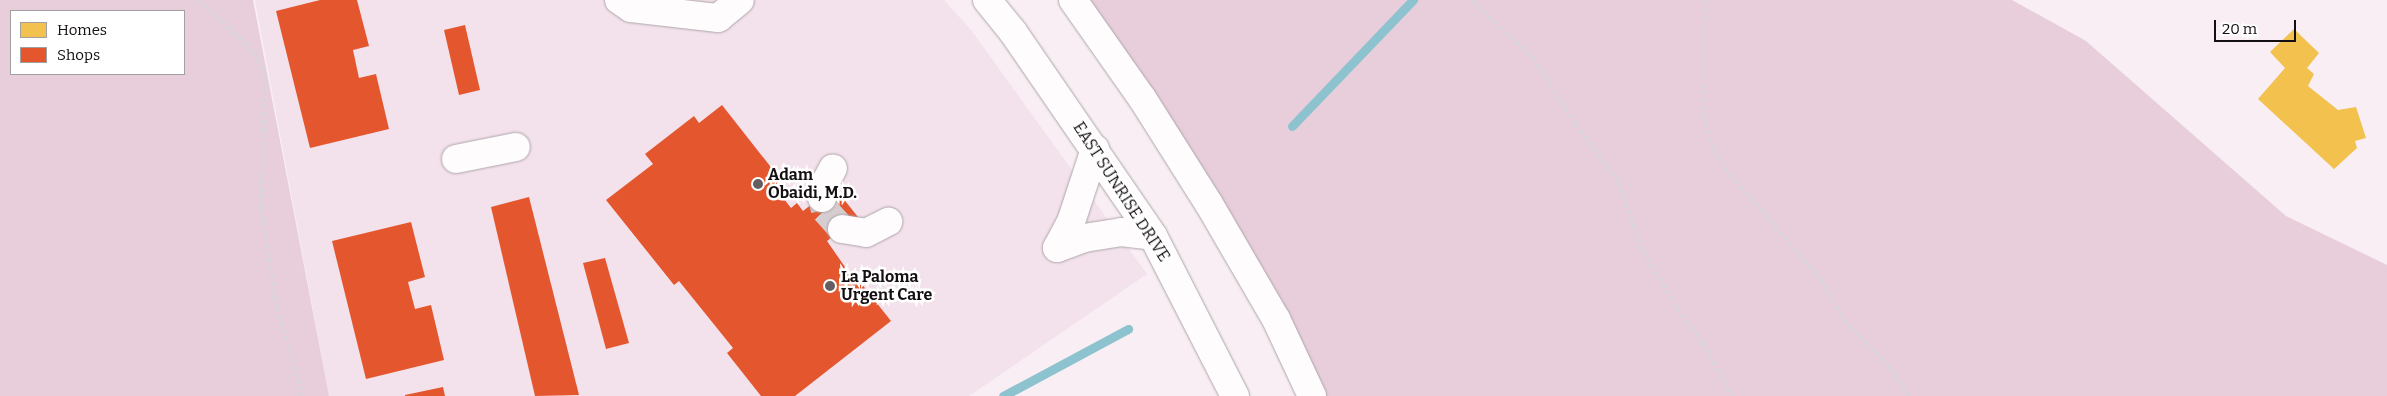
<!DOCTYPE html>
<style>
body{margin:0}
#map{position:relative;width:2387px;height:396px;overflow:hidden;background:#f8eef3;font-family:Bitter,serif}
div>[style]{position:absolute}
.built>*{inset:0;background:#f3e1eb}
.green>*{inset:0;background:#e8cedb}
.homes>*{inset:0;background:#f2c14e}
.shops>*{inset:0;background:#e4572e}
.stream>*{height:9px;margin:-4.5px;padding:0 4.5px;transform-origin:4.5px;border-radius:4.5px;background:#8cc3cf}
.minor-tunnel>*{height:28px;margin-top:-14px;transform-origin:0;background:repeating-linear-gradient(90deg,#d6cdd1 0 28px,transparent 0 42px)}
.path>*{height:3px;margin-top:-1.5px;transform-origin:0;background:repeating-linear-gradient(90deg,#d8d5d7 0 5px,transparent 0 7.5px)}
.roads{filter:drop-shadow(0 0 1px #ada6aa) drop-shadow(0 0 1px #ada6aa)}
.minor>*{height:28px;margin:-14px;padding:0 14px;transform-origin:14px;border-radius:14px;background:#fefcfd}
.major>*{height:28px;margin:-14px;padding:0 14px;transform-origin:14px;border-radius:14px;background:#fefcfd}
.dots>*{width:14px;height:14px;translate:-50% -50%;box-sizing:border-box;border:2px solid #fff;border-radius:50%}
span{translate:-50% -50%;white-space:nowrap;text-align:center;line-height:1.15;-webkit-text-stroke:5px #fff;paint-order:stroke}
.poi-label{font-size:16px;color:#140f12;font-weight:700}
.left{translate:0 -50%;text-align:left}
.street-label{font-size:16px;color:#140f12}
.legend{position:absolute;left:10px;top:10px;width:175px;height:65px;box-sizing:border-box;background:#fff;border:1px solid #a19fa0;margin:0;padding:6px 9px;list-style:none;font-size:15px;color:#140f12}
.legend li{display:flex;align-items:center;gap:10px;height:25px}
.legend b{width:25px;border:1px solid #a19fa0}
.scale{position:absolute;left:2214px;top:20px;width:82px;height:22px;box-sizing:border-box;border:2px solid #140f12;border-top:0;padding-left:6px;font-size:15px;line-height:18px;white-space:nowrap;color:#140f12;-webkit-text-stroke:4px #fff;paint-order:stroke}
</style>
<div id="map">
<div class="built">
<i style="clip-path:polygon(255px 0,944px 0,971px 30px,1147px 274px,969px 396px,329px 396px)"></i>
</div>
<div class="green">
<i style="clip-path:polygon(evenodd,0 0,253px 0,329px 396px,0 396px,0 0,184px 11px,184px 74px,11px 74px,11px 11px,184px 11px)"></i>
<i style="clip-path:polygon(1073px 0,2012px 0,2086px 41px,2286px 216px,2387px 265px,2387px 396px,1312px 396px)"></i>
</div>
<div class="homes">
<i style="clip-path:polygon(2294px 29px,2319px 53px,2307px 68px,2314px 74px,2308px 86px,2338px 110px,2356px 107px,2366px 138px,2355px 141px,2357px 148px,2334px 169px,2258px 99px,2285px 68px,2270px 52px)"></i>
</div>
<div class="shops">
<i style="clip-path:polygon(320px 0,357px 0,369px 46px,353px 50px,359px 78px,376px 74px,389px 129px,310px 148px,276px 11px)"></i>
<i style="clip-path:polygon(465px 25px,480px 90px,459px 95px,444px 30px)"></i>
<i style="clip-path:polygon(722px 105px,781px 180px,774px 186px,791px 208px,797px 203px,803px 211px,834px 187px,858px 217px,827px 241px,854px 280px,857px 278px,891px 321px,795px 396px,761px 396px,727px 353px,733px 348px,679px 281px,674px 285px,606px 200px,653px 164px,645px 154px,694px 116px,699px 123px)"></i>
<i style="clip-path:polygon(529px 197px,579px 395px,535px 396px,491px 207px)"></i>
<i style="clip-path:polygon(411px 222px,425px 277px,408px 282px,415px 309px,431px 305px,444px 360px,366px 379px,332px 241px)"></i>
<i style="clip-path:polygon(605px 258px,629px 343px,606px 349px,583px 263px)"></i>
<i style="clip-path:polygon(443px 387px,445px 396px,405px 396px,405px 395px)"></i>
</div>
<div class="stream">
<i style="left:1292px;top:126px;width:175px;rotate:-46.2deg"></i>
<i style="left:1003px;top:396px;width:142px;rotate:-28.2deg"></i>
</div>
<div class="minor-tunnel">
<i style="left:822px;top:198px;width:12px;rotate:76deg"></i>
<i style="left:825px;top:210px;width:25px;rotate:48deg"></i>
</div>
<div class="path">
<i style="left:199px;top:0;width:62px;rotate:42.4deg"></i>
<i style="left:245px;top:42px;width:21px;rotate:51deg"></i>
<i style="left:258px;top:58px;width:17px;rotate:66deg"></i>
<i style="left:265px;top:74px;width:132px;rotate:91.7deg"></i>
<i style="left:261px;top:206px;width:102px;rotate:81deg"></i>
<i style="left:277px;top:307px;width:80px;rotate:73.4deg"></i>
<i style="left:300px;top:384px;width:12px;rotate:90deg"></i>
<i style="left:1471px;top:0;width:84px;rotate:42.6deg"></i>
<i style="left:1533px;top:57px;width:78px;rotate:57.5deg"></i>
<i style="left:1575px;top:123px;width:72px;rotate:53.4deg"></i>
<i style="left:1618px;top:181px;width:74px;rotate:70.3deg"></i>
<i style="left:1643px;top:251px;width:66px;rotate:59.2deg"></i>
<i style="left:1677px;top:308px;width:41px;rotate:52.9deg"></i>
<i style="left:1702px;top:341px;width:63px;rotate:61.4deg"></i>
<i style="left:1705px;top:0;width:115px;rotate:90.5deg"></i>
<i style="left:1704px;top:115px;width:34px;rotate:75deg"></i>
<i style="left:1713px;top:148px;width:31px;rotate:57deg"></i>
<i style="left:1730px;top:174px;width:139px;rotate:49.1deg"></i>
<i style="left:1821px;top:279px;width:47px;rotate:60.7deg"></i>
<i style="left:1844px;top:320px;width:66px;rotate:45.6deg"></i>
<i style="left:1890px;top:367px;width:35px;rotate:57deg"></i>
</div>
<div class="roads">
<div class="minor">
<i style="left:619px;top:0;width:14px;rotate:34deg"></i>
<i style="left:631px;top:8px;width:88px;rotate:6.6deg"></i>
<i style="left:718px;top:18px;width:28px;rotate:-39deg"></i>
<i style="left:456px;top:159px;width:61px;rotate:-11.3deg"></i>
<i style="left:822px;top:198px;width:11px;rotate:-85deg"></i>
<i style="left:823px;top:187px;width:21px;rotate:-62deg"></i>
<i style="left:842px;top:229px;width:24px;rotate:9deg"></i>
<i style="left:866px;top:233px;width:25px;rotate:-27deg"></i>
<i style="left:1057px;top:248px;width:30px;rotate:-62deg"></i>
<i style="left:1071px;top:222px;width:77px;rotate:-71.8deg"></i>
<i style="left:1057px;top:248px;width:29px;rotate:-20deg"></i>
<i style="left:1084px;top:238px;width:37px;rotate:-9deg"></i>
<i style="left:1121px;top:232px;width:32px;rotate:7deg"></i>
</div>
<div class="major">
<i style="left:987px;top:0;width:41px;rotate:50.9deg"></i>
<i style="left:1013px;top:32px;width:247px;rotate:55.5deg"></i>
<i style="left:1153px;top:236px;width:180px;rotate:62.9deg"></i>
<i style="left:1073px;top:0;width:120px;rotate:54.9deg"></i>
<i style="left:1142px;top:98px;width:125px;rotate:57.7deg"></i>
<i style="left:1209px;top:204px;width:133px;rotate:59.8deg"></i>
<i style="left:1276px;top:319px;width:85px;rotate:64.9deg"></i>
</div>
</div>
<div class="dots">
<i style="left:758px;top:184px;background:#645d61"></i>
<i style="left:830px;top:286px;background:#645d61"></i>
</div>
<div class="poi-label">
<span class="left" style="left:768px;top:184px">Adam<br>Obaidi, M.D.</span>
<span class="left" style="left:841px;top:286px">La Paloma<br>Urgent Care</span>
</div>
<div class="street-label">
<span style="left:1121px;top:192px;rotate:57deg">EAST SUNRISE DRIVE</span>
</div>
<ul class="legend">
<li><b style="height:14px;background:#f2c14e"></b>Homes</li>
<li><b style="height:14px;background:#e4572e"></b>Shops</li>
</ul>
<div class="scale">20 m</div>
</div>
